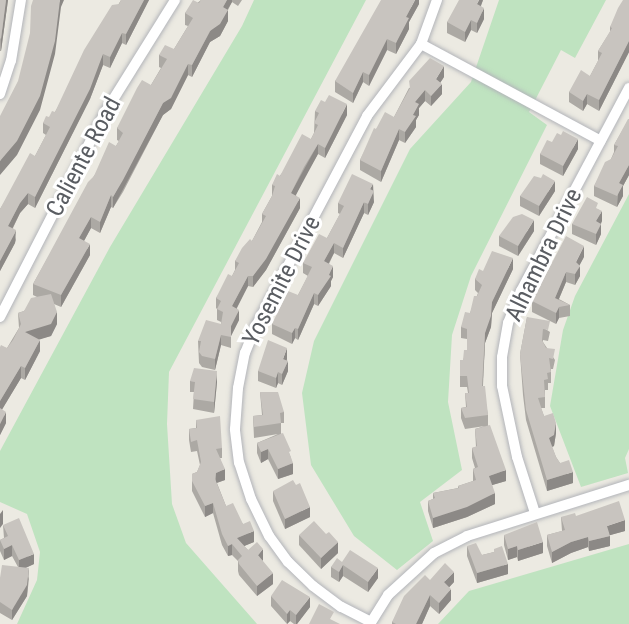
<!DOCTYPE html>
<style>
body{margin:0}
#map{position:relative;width:629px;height:624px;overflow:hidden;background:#eceae2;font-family:"Roboto Condensed",sans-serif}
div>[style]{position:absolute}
.green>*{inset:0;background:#bfe3c0}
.roads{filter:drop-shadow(0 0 2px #b2b4b9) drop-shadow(0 0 2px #b2b4b9)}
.minor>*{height:10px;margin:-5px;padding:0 5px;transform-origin:5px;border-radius:5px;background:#fff}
.wall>*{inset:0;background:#aca9a4}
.shaded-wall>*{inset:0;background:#8c8986}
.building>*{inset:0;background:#c8c4bf}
span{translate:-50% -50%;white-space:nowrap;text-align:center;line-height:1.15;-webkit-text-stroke:6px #fff;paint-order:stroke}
.street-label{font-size:24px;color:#5a5d62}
</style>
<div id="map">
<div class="green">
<i style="clip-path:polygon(254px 0,366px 0,169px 372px,167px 424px,172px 504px,186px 543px,257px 624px,17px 624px,37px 580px,40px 552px,27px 514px,0 502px,0 451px,110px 247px,242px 26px)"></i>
<i style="clip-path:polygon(499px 0,606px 0,575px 58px,561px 50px,529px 112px,547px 125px,471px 276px,452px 335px,448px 402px,462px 470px,420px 502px,433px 541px,397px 570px,354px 536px,311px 465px,302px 393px,314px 341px,410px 149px,471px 82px)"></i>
<i style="clip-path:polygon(629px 194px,629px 449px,625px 458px,628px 473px,581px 487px,550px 406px,563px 330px,575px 296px)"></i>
<i style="clip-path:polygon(629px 544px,629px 624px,438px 624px,469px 591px)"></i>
</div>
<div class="roads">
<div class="minor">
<i style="left:421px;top:44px;width:204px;rotate:28.3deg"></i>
<i style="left:0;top:94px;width:35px;rotate:-72deg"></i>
<i style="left:11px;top:61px;width:62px;rotate:-80.7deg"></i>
<i style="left:0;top:317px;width:232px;rotate:-62.8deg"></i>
<i style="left:106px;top:111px;width:131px;rotate:-58.1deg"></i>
<i style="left:535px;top:513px;width:59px;rotate:-107.8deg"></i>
<i style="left:517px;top:457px;width:73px;rotate:-101.9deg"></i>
<i style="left:502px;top:386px;width:29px;rotate:-90deg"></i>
<i style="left:502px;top:357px;width:35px;rotate:-80deg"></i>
<i style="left:508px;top:323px;width:35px;rotate:-68deg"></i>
<i style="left:521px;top:291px;width:230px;rotate:-62deg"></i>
<i style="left:371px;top:622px;width:34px;rotate:-153deg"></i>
<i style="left:341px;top:607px;width:35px;rotate:-143deg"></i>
<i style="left:313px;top:586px;width:35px;rotate:-136deg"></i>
<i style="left:288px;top:562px;width:32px;rotate:-126deg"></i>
<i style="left:269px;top:536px;width:41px;rotate:-115.9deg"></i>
<i style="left:251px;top:499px;width:38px;rotate:-108deg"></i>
<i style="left:239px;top:463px;width:34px;rotate:-97deg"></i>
<i style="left:235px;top:429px;width:41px;rotate:-85.8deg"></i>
<i style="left:238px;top:388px;width:36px;rotate:-79deg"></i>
<i style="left:245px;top:353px;width:29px;rotate:-68deg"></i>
<i style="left:256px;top:326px;width:238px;rotate:-62.1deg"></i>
<i style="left:367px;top:116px;width:90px;rotate:-53.1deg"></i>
<i style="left:421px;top:44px;width:47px;rotate:-70deg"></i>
<i style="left:370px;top:624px;width:34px;rotate:-58deg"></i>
<i style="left:388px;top:595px;width:62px;rotate:-42.4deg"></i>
<i style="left:434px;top:553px;width:37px;rotate:-27deg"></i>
<i style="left:467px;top:536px;width:170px;rotate:-17.5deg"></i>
</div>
</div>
<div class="wall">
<i style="clip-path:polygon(0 0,8px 0,1px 51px,0 51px)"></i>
<i style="clip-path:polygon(121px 0,149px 0,126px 45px,122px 43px,110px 68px,103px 65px,90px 99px,35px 208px,28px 204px,20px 213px,13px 228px,16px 240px,15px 243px,0 271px,0 209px,35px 156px,46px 135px,43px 133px,43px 123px,55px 112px)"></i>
<i style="clip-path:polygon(201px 0,242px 0,238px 6px,232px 2px,228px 10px,228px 21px,220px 36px,210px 42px,192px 77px,188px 75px,171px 109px,163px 115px,123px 192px,113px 208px,111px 207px,100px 233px,91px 228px,84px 241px,90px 255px,61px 307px,54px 304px,57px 324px,51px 336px,39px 339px,40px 351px,25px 380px,21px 378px,2px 409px,6px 423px,0 435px,0 347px,7px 348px,19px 328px,18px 313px,24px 311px,37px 297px,33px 295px,33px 284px,94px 176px,116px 146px,119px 141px,117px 140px,117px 128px,151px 85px,161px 68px,159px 67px,159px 55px,174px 49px,188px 26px,185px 25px,185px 13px)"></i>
<i style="clip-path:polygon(419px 0,419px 4px,409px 22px,409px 29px,396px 54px,387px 50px,369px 86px,363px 82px,353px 103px,335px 92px,335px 81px)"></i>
<i style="clip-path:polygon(483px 0,481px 6px,484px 19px,477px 33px,471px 30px,465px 42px,447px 33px,447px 22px)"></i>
<i style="clip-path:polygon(629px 0,629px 52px,599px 111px,587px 104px,583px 111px,569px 102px,569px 92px,590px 76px,598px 61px,598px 51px,610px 32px,610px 27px)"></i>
<i style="clip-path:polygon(444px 77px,440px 83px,442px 94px,431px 106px,425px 101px,419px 108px,419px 115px,416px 120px,416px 127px,405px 143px,399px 140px,381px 182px,360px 170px,360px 160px,376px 129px,394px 117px,409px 88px)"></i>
<i style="clip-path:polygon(315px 111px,347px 115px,325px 158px,318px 154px,304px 178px,296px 195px,300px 208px,266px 270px,253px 287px,248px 286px,237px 308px,239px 320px,231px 336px,231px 348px,221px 345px,215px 370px,202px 367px,199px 363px,198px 341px,221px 324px,221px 322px,217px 320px,217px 309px,216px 308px,216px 298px,232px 276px,235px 270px,235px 261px,252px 241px,262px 222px,262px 214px,272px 196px,272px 185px,311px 139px,314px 133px)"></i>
<i style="clip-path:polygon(629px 119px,629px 175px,623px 186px,623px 196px,617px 207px,594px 196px,594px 186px,611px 159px,614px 152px,614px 145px)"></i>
<i style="clip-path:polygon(552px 142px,578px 149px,563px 176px,540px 164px,540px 154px)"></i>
<i style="clip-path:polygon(555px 191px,539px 216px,520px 206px,520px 196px)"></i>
<i style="clip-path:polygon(374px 202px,368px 215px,364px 213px,343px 258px,334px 253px,329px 264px,333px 277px,331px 281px,331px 286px,318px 306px,314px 304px,298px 340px,295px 338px,292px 344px,272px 334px,272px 324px,298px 295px,308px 276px,303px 273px,303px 263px,327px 238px,340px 214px,338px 213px,338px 203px)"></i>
<i style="clip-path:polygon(598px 209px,602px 221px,601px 224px,601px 234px,596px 245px,572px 234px,572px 224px)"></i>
<i style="clip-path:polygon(534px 231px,518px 256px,499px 246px,499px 236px)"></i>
<i style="clip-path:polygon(584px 257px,579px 265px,580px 276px,575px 285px,566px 282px,559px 299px,570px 305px,570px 316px,559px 318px,556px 324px,532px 312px,532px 301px)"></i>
<i style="clip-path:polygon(513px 269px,492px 313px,491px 327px,485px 343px,483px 386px,488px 415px,488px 425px,506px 481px,492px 485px,495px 504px,467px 517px,433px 528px,428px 511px,428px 501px,433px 499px,433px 493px,458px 488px,458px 486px,473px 481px,473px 469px,475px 468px,472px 458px,472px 448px,476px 447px,475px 429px,485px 426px,465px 429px,461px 418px,461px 408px,466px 407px,465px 393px,468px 393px,467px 387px,460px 387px,460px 360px,463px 360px,467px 350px,467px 339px,461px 338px,461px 327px,470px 313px,478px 293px,475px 290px,475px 279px,483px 271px)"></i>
<i style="clip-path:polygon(527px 317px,550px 332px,548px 341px,543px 340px,543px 342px,555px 360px,553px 369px,551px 369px,551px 383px,548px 383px,548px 390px,545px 390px,545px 408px,541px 408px,544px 416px,556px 433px,554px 446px,552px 447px,556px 457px,573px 483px,547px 491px,526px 420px,523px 395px,520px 354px)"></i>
<i style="clip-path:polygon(287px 359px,288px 371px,282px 385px,278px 383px,276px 388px,258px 381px,258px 371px)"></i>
<i style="clip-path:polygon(190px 381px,217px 382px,214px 413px,193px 409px,194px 392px,190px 392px)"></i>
<i style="clip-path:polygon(260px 392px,284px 412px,284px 423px,281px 423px,281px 433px,291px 458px,293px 474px,278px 479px,268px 459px,261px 463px,257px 453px,257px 443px,278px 434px,254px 438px,253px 416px,262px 415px)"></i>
<i style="clip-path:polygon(196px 420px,222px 448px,222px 458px,220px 458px,225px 480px,217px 483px,226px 506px,243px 524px,254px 542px,244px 546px,248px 550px,263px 560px,262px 561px,273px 584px,257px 596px,239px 575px,238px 571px,238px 561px,232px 555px,228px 556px,222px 545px,213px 513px,205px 517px,192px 491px,192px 474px,197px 472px,200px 465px,197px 451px,191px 452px,189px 440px,189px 429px,196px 428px)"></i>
<i style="clip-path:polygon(273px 491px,310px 517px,285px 529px,273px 501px)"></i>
<i style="clip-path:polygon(576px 516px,625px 531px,610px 535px,610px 546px,589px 551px,588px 547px,571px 553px,552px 563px,547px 546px,547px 535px,562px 531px,561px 517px)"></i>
<i style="clip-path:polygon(3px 525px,34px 564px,25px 568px,29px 579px,27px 596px,12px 620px,0 613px,0 578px,18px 567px,12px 556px,4px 560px,0 551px,0 540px,4px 538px)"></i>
<i style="clip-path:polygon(299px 535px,338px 553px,321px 569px,299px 545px)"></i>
<i style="clip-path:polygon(504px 535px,543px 553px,518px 561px,517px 557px,508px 560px,504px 545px)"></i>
<i style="clip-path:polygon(467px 546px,482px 555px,494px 552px,494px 549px,508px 574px,477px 583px,467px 556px)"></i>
<i style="clip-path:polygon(342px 562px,378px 578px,368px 592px,343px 576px,339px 582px,331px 577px,331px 567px)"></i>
<i style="clip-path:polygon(430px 580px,454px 582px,449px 587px,451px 600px,439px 614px,430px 606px,422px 624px,392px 624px,392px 622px)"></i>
<i style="clip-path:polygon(271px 596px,310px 607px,297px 624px,294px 624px,290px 621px,287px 624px,271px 606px)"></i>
</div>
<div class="shaded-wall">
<i style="clip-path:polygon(6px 0,8px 0,1px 51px,1px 39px)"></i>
<i style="clip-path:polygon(60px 0,64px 0,61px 7px,55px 54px,40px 110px,17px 155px,0 175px,0 161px)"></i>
<i style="clip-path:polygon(144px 0,149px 0,126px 45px,126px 34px)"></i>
<i style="clip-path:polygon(227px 0,232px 0,232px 2px,226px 12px,228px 10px,228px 21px,220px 36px,210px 42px,192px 77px,192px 65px)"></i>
<i style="clip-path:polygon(415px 0,419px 0,419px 4px,409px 22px,409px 29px,396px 54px,396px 43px,406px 17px)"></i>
<i style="clip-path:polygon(479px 0,483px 0,477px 15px,477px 4px)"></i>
<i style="clip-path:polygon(484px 8px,484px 19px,477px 33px,477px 23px)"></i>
<i style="clip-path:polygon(471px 20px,471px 30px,465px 42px,465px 32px)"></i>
<i style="clip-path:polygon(122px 33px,122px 43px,110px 68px,110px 57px)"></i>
<i style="clip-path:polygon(387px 39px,387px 50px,369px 86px,369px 75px)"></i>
<i style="clip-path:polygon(629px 41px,629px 52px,599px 111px,599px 100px)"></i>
<i style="clip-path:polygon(103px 54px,103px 65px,90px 99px,35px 208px,35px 197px)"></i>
<i style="clip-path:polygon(188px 64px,188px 75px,171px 109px,163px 115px,113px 208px,113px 197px,163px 103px)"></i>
<i style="clip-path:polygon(444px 66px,444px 77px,436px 89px,436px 79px)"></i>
<i style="clip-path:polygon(363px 72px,363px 82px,353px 103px,353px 93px)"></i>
<i style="clip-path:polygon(442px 84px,442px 94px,431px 106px,431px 96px)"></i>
<i style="clip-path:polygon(425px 90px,425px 101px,419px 108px,419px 115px,416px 120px,416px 127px,405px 143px,405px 132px,415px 102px)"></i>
<i style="clip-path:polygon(587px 94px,587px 104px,583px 111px,583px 101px)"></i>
<i style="clip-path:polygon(347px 104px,347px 115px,325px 158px,325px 148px)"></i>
<i style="clip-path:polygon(399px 129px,399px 140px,381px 182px,381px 171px)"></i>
<i style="clip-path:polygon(578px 139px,578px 149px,563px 176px,563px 166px)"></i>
<i style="clip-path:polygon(318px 144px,318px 154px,291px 204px,291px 193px)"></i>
<i style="clip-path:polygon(629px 165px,629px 175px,623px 186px,623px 196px,617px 207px,619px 183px)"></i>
<i style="clip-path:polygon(555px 181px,555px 191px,539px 216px,539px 206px)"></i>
<i style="clip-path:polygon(373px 184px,374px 202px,368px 215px,368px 204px,370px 189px)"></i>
<i style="clip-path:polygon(28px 193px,28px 204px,20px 213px,8px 237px,8px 226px,20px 203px)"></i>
<i style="clip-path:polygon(111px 195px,111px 207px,100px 233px,100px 222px)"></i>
<i style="clip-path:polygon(300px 198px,300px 208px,266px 270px,253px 287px,253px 276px)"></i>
<i style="clip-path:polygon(364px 202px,364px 213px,343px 258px,343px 248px)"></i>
<i style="clip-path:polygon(602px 211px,602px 221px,596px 232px,596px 221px)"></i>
<i style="clip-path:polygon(91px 217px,91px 228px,79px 250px,79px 238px)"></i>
<i style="clip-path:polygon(534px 220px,534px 231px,518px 256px,518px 246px)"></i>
<i style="clip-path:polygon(601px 224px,601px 234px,596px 245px,596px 234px)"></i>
<i style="clip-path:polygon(16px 230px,15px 243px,0 271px,0 261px)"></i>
<i style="clip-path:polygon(334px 243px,334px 253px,324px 272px,324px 261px)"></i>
<i style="clip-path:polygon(90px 244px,90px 255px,61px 307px,61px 295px)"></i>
<i style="clip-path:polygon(584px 246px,584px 257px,576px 272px,576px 262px)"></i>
<i style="clip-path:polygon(513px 258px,513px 269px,492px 313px,491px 327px,485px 343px,482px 397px,485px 333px,492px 302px)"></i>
<i style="clip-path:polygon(333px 266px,333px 277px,331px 281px,331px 286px,318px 306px,318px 295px)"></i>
<i style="clip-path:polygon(580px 266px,580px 276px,575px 285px,575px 274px)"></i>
<i style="clip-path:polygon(566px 272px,566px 282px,555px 308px,555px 298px)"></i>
<i style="clip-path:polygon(248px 276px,248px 286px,232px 317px,232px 306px)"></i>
<i style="clip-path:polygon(314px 293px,314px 304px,298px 340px,298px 329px)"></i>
<i style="clip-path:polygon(559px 307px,559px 318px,556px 324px,556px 313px)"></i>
<i style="clip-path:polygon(239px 310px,239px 320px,231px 336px,231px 326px)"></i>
<i style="clip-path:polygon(57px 312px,57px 324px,51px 336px,25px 344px,25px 332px)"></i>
<i style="clip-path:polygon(295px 328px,295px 338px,292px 344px,292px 333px)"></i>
<i style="clip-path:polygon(221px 335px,221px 345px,215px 370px,215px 359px)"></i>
<i style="clip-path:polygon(40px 340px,40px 351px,25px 380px,25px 368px)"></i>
<i style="clip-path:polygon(287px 348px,287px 359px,283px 369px,283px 359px)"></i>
<i style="clip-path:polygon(288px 361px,288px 371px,282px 385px,282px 374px)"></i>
<i style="clip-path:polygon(21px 366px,21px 378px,0 413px,0 401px)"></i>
<i style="clip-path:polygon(217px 371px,217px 382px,214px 413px,214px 402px)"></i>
<i style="clip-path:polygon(278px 372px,278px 383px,276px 388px,276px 378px)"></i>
<i style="clip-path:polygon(6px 412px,6px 423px,0 435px,0 424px)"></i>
<i style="clip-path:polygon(556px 423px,556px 433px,554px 446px,549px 448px,549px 438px)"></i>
<i style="clip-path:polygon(268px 449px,268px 459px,261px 463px,261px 452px)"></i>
<i style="clip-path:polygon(293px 463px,293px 474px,278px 479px,278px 469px)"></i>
<i style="clip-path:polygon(225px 469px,225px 480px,216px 483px,216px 473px)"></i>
<i style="clip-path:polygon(506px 470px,506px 481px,489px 486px,489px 476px)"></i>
<i style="clip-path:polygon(573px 472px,573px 483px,547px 491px,547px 480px)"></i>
<i style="clip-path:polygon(495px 493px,495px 504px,467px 517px,433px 528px,433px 518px)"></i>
<i style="clip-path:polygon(213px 503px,213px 513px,205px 517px,205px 506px)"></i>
<i style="clip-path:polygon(310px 507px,310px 517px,285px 529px,285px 519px)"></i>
<i style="clip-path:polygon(3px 510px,3px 524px,0 528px,0 514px)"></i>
<i style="clip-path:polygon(625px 520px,625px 531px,607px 536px,607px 526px)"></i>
<i style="clip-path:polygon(254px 531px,254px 542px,237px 549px,237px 538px)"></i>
<i style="clip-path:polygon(610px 536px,610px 546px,589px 551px,589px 541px)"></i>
<i style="clip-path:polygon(588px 537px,588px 547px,571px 553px,552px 563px,552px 552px,571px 542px)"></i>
<i style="clip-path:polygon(338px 542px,338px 553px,321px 569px,321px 558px)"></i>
<i style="clip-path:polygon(543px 542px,543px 553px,518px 561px,518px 550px)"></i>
<i style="clip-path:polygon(232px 544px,232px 555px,228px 556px,228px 546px)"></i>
<i style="clip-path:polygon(12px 545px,12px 556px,4px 560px,4px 549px)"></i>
<i style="clip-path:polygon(517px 546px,517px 557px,508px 560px,508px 549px)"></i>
<i style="clip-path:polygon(263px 549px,263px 560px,258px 565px,258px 555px)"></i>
<i style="clip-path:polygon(34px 554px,34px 564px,19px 571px,19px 560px)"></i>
<i style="clip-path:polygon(508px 564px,508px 574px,477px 583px,477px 573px)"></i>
<i style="clip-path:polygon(343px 565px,343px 576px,339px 582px,339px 572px)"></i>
<i style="clip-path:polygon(29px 568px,27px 596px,12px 620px,12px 610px)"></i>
<i style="clip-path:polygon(378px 568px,378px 578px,368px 592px,368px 582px)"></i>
<i style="clip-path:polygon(454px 572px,454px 582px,444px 593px,444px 582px)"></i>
<i style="clip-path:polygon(273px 573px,273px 584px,257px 596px,257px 586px)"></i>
<i style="clip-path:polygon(451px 589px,451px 600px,439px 614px,439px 603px)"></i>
<i style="clip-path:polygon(430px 595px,430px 606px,422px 624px,416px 624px)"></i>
<i style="clip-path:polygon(310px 597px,310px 607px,297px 624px,296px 624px,296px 615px)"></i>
<i style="clip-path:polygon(290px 610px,290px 621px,287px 624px,287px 614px)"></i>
</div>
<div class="building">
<i style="clip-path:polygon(0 0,6px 0,1px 39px,0 38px)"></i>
<i style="clip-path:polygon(33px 0,60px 0,55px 41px,40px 96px,17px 141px,0 161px,0 116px,18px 81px,30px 33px,31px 6px)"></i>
<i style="clip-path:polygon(121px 0,144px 0,126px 34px,122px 33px,110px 57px,103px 54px,90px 89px,35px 197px,28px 193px,20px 203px,8px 226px,16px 230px,15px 233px,0 261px,0 209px,30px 153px,35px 156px,50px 127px,43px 123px,46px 116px,49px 117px,52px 111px,55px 112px,84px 50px,112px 5px,119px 4px)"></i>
<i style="clip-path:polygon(193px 0,199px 3px,201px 0,227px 0,223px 7px,228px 10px,220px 24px,210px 31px,192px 65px,188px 64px,171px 98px,163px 103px,123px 180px,113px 197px,111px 195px,100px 222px,91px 217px,79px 238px,90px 244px,61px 295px,33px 284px,88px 182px,94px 176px,109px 142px,116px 146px,123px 133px,117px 128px,137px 88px,142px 80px,151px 85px,167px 59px,159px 55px,165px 45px,174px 49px,193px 18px,185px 13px)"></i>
<i style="clip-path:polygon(381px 0,415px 0,406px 17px,409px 18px,396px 43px,387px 39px,369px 75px,363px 72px,353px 93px,335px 81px)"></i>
<i style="clip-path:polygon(459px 0,479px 0,477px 4px,484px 8px,477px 23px,471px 20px,465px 32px,447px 22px)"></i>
<i style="clip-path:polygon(623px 0,629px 0,629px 41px,599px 100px,587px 94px,583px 101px,569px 92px,581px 70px,590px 76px,602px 53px,598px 51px,612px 28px,610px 27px,618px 8px)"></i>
<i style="clip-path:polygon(430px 58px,444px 66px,436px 79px,442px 84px,431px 96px,425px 90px,415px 102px,419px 104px,413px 115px,416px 116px,405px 132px,399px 129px,381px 171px,360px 160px,374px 128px,376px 129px,385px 112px,394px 117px,410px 88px,409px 81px)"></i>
<i style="clip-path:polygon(329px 95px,347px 104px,325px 148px,318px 144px,304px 167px,291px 193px,300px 198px,266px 259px,253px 276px,248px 276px,232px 306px,239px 310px,231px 326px,231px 337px,221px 335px,215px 359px,202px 356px,199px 352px,201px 341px,198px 341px,206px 320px,221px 324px,223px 312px,217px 309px,221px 301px,216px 298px,228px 274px,232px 276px,239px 263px,235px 261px,242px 248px,250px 239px,252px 241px,266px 216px,262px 214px,272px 196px,275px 186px,272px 185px,277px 174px,280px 176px,302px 134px,311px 139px,318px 125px,314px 123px,319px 113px,315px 111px,321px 100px,325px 102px)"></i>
<i style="clip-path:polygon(628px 119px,629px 119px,629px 165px,619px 183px,623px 185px,617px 196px,594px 186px,605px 162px,611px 159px,618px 146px,614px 145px)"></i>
<i style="clip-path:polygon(563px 131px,578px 139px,563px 166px,540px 154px,547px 140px,552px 142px,557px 133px,561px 135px)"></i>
<i style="clip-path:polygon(352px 174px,373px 184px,370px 189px,374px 191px,368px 204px,364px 202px,343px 248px,334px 243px,324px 261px,333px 266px,329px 275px,331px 276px,318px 295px,314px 293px,298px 329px,295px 328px,292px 333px,272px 324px,288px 291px,298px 295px,312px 267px,303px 263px,319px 234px,327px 238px,344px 206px,338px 203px)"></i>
<i style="clip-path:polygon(543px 174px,555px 181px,539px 206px,520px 196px,534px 176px,541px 178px)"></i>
<i style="clip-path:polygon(587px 197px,598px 203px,596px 208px,602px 211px,596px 221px,601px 224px,596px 234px,572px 224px)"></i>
<i style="clip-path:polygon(522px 214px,534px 220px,518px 246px,499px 236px,513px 217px)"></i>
<i style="clip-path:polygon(566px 236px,584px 246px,576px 262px,580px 266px,575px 274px,566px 272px,555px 298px,570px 305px,559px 307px,556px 313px,532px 301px)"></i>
<i style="clip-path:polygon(492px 251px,513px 258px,492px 302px,491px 316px,485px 333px,482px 386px,485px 386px,488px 415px,465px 418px,461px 408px,467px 407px,465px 393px,469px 393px,467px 376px,460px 376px,460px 360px,463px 360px,464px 350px,467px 350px,467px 329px,461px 327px,465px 312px,470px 313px,474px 296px,477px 296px,482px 285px,475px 279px,479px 269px,483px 271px)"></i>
<i style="clip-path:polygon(51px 294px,57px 312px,51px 324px,25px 332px,40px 340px,25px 368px,21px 366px,0 401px,0 347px,1px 345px,7px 348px,13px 340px,21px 324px,18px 313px,24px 311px,31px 298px)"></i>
<i style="clip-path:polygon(527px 317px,550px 321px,548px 330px,543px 329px,542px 340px,546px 348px,555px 349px,553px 359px,549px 358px,551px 372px,547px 373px,548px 379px,544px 380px,545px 397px,538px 398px,544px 416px,553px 413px,556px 423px,554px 435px,549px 438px,556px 457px,560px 463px,569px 460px,573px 472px,547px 480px,526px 410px,520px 354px)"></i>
<i style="clip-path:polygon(268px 340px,287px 348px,283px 359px,288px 361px,282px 374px,278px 372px,276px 378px,258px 371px)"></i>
<i style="clip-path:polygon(194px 368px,217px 371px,214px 402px,193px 399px,195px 382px,190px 381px)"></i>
<i style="clip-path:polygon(260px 392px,278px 392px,284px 412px,280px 413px,281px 423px,254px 427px,253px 416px,263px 415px)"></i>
<i style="clip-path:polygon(0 408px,6px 412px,0 424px)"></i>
<i style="clip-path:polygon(220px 416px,222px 448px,216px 449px,225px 469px,216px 473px,215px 479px,226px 506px,233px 503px,243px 524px,250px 521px,254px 531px,237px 538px,248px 550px,257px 542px,263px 549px,258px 555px,273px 573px,257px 586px,239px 564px,238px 560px,242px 556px,232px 544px,228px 546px,222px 534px,213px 503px,205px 506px,192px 481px,192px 474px,197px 472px,201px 462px,197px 440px,191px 442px,189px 429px,197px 428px,196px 420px)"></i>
<i style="clip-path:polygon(490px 425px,506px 470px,489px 476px,495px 493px,467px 507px,433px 518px,428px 501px,435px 498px,433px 493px,459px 488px,458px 486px,476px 480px,473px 469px,478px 467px,472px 448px,477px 446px,475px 429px)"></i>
<i style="clip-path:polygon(283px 433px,291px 451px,289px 452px,293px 463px,278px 469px,268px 449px,261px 452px,257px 443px)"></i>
<i style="clip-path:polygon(293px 480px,296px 485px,300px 483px,310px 507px,285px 519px,273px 491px)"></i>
<i style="clip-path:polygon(619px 501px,625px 520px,607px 526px,610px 536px,589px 541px,588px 537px,571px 542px,552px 552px,547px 535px,565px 530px,561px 517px,575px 513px,576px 516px)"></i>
<i style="clip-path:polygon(19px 518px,34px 554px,19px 560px,12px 545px,4px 549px,0 540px,8px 536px,3px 525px)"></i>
<i style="clip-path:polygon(314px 521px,326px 534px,329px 532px,338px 542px,321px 558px,299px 535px)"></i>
<i style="clip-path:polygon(537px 522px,543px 542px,518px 550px,517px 546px,508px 549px,504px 535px)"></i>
<i style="clip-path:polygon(476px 543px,482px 555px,494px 552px,494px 549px,502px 546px,508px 564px,477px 573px,467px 546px)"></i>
<i style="clip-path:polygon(350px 550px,378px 568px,368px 582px,343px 565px,339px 572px,331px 567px,337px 558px,342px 562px)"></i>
<i style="clip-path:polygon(445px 563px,454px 572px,444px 582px,451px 589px,439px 603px,430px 595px,416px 624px,396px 624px,392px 622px,404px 596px,425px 575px,430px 580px)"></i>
<i style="clip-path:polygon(2px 565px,29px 568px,27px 585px,12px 610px,0 602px,0 578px)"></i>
<i style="clip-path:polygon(282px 580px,310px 597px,296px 615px,290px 610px,287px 614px,271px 596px)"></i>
<i style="clip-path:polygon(319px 604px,334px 612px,330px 619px,340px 624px,309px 624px)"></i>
</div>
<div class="street-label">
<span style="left:84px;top:157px;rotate:-62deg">Caliente Road</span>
<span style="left:544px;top:255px;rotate:-64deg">Alhambra Drive</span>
<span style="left:282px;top:281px;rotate:-63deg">Yosemite Drive</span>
</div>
</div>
